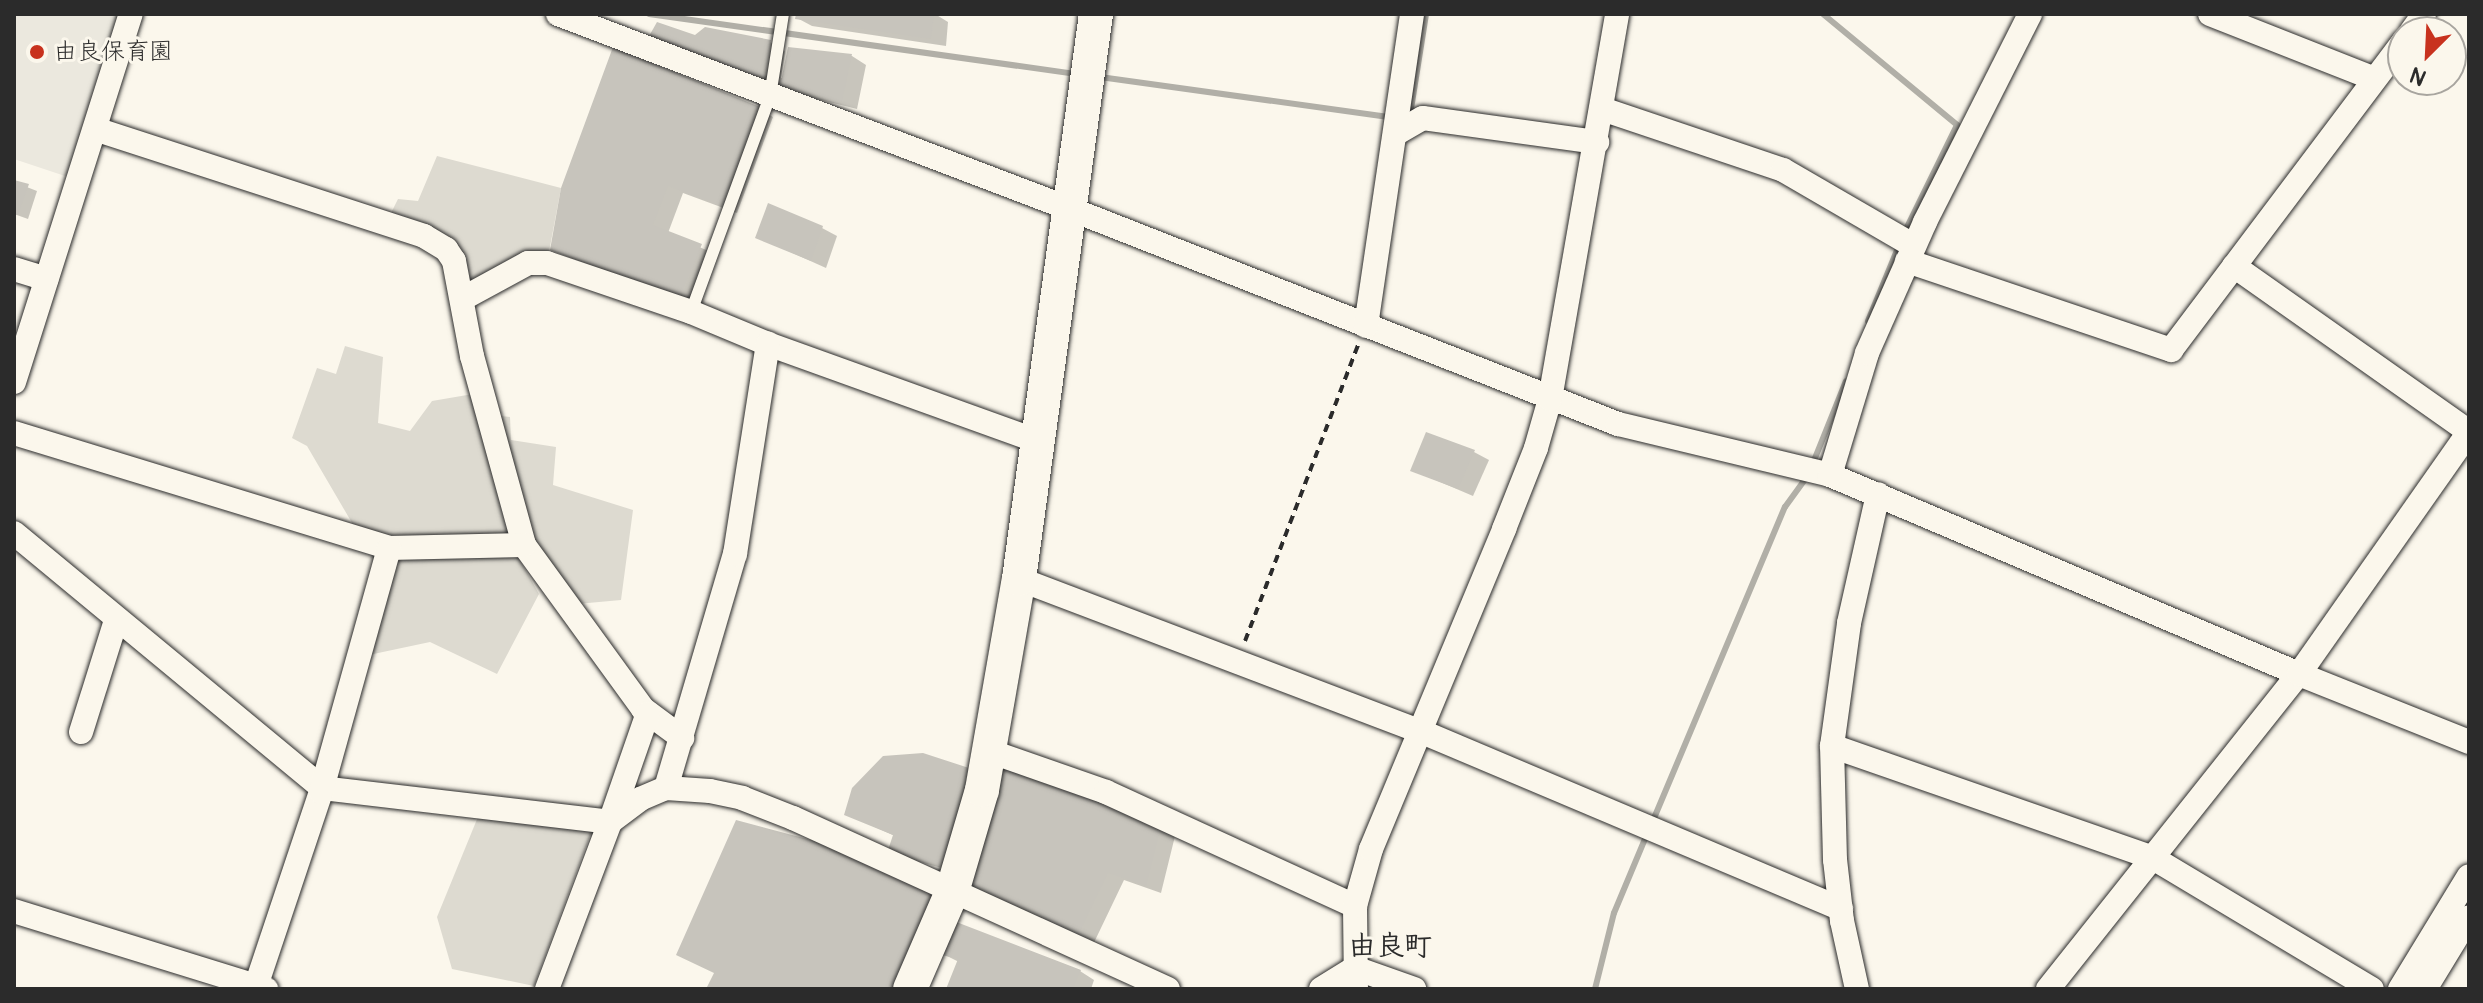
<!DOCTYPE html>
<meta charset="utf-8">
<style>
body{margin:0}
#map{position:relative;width:2483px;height:1003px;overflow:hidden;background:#fbf7ec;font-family:Pangolin,"Klee One",sans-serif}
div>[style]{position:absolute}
.built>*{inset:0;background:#ebe8de}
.green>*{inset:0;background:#dddad0}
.shadow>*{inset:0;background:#0003}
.stream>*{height:6px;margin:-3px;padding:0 3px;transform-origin:3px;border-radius:3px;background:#b1afa7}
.building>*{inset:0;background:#c7c4bc}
.path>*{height:4px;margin-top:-2px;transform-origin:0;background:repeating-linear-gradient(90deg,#2b2b2b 0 8px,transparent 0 14px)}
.roads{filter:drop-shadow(0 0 2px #2b2b2b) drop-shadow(0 0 2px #2b2b2b)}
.lane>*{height:12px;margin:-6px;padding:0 6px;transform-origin:6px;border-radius:6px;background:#fbf7ec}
.street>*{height:24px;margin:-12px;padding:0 12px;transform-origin:12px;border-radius:12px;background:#fbf7ec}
.secondary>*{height:34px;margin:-17px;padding:0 17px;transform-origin:17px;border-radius:17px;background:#fbf7ec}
.dots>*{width:22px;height:22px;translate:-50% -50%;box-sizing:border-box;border:4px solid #fbf7ec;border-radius:50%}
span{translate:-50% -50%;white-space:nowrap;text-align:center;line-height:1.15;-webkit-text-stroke:6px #fbf7ec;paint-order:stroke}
.poi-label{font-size:24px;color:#2b2b2b}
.left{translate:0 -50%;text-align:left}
.quarter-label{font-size:28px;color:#2b2b2b;font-weight:700}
.frame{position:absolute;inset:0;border:16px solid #2b2b2b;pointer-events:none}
.north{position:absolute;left:2387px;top:16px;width:80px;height:80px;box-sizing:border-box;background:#fbf7ec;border:2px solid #a8a59f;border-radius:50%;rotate:204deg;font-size:22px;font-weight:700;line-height:32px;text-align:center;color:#2b2b2b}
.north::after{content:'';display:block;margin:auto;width:28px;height:36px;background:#c8321e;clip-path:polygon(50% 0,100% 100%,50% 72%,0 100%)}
</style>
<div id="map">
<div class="built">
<i style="clip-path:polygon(14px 14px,121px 14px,71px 178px,14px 159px)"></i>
</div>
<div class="green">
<i style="clip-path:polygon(437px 156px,561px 188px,547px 263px,486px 285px,464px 280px,446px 249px,387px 221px,398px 199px,418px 201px)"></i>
<i style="clip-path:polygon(345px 346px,383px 357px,378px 423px,410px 431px,432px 401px,473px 394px,492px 415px,510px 417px,511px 440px,556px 447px,553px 485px,633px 510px,621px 600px,566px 605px,524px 545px,362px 540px,307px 446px,292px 438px,317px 368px,336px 374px)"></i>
<i style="clip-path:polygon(516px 553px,539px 594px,497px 674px,430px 642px,364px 656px,392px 561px)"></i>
<i style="clip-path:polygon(482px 807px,594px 825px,534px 986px,452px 969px,437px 917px)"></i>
</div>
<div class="shadow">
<i style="clip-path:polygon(798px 14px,935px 14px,948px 22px,946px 46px,812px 26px,797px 18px)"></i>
<i style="clip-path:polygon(695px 37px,770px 42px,785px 51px,781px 78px,784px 78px,790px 50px,852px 56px,866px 65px,857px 109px,797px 94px,780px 84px,779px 90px)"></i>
<i style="clip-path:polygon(759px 109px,773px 117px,737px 213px,683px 193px,668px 233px,715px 254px,694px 306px,552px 249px)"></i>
<i style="clip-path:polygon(14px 182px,37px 191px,28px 219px,14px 214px)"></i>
<i style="clip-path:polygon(822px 228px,837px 236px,826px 268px,757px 237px)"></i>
<i style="clip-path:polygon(1474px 452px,1489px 460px,1473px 496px,1412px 470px)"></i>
<i style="clip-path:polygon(996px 762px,1176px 832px,1161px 893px,1124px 880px,1089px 953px,964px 874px,905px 858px,890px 849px,895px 836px,846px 814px)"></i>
<i style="clip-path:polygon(941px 953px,1080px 971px,1094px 980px,1091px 989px,948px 989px,959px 962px)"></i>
</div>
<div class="stream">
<i style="left:649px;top:14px;width:432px;rotate:8deg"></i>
<i style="left:1823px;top:14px;width:174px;rotate:39.6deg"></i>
<i style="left:1957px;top:125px;width:120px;rotate:116.1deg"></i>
<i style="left:1100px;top:77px;width:293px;rotate:7.9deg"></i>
<i style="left:1404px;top:112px;width:8px;rotate:-23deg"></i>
<i style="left:1411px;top:109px;width:96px;rotate:-81deg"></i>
<i style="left:1868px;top:321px;width:84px;rotate:-67.7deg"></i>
<i style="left:1813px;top:463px;width:88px;rotate:-68.1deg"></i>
<i style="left:1652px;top:823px;width:343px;rotate:-67.2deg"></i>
<i style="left:1785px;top:507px;width:37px;rotate:-54deg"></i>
<i style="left:1595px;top:989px;width:78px;rotate:-76deg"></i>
<i style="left:1614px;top:913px;width:86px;rotate:-67.3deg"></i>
</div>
<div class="building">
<i style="clip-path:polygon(796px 14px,934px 14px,931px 39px,795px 19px)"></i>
<i style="clip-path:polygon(657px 22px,695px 35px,705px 27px,771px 40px,764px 83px,648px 38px)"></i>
<i style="clip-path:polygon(613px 47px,760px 107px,721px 206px,668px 186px,653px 225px,702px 244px,679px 299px,550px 250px,561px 188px)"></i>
<i style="clip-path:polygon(788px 47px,852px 54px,842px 102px,780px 86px)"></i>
<i style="clip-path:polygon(14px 180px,29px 184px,18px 215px,14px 214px)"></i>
<i style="clip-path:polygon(768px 203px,823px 226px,811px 261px,755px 238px)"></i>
<i style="clip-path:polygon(1426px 432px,1475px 450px,1458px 489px,1410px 471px)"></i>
<i style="clip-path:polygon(923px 753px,969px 768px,946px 867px,888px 850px,893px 835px,844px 815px,852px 788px,883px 756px)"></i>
<i style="clip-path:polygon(995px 759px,1162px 822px,1146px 886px,1108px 873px,1073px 946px,958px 891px)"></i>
<i style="clip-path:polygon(736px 820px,841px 848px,937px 889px,893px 989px,706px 989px,714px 973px,676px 955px)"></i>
<i style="clip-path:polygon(946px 918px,1081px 970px,1073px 989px,946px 989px,958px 959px,938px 954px)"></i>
</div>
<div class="path">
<i style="left:1245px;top:641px;width:319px;rotate:-69.1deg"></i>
</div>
<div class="roads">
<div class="lane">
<i style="left:691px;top:312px;width:230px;rotate:-69.9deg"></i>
<i style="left:770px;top:96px;width:83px;rotate:-81deg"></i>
</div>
<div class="street">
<i style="left:558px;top:14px;width:546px;rotate:20.83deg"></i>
<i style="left:1068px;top:208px;width:591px;rotate:21.44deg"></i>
<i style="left:1618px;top:424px;width:218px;rotate:13.5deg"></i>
<i style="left:1830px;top:475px;width:509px;rotate:22.99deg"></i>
<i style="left:2299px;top:674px;width:183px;rotate:21.8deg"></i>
<i style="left:2210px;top:14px;width:177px;rotate:21.5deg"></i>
<i style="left:2411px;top:32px;width:22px;rotate:-54deg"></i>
<i style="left:1602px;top:109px;width:191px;rotate:18.6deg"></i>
<i style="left:1783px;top:170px;width:151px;rotate:30.1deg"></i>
<i style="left:95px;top:129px;width:346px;rotate:18deg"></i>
<i style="left:424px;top:236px;width:26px;rotate:31deg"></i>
<i style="left:446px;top:249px;width:14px;rotate:56deg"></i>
<i style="left:454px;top:261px;width:97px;rotate:79.3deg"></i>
<i style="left:472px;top:356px;width:196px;rotate:74.6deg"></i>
<i style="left:524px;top:545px;width:203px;rotate:54deg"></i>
<i style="left:643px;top:709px;width:49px;rotate:36.6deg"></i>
<i style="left:1395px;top:134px;width:32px;rotate:-30deg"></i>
<i style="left:1423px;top:118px;width:176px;rotate:7.9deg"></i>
<i style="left:1907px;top:261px;width:279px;rotate:18.6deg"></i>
<i style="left:2171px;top:350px;width:386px;rotate:-53deg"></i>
<i style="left:2234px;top:266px;width:288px;rotate:35.2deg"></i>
<i style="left:14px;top:269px;width:34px;rotate:17deg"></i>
<i style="left:462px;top:299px;width:75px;rotate:-28.6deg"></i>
<i style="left:528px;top:263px;width:19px"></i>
<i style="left:547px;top:263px;width:152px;rotate:18.8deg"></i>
<i style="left:691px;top:312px;width:83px;rotate:22.6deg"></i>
<i style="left:768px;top:344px;width:286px;rotate:19.8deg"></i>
<i style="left:1366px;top:326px;width:315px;rotate:-81.6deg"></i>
<i style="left:14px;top:382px;width:386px;rotate:-72.4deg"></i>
<i style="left:14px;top:433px;width:392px;rotate:17deg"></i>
<i style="left:389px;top:548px;width:135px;rotate:-1.3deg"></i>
<i style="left:1830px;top:475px;width:127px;rotate:-73.1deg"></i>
<i style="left:1867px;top:353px;width:143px;rotate:-66.1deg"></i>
<i style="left:1925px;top:222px;width:233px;rotate:-63.2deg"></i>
<i style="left:14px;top:533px;width:400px;rotate:39.6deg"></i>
<i style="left:322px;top:788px;width:290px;rotate:6.7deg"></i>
<i style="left:610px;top:822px;width:115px;rotate:-70.8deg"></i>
<i style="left:1019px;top:579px;width:429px;rotate:20.8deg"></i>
<i style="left:1420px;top:731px;width:457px;rotate:22.9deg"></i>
<i style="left:81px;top:732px;width:117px;rotate:-72.6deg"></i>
<i style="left:1832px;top:746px;width:340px;rotate:19.2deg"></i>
<i style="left:2153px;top:858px;width:255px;rotate:30.9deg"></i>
<i style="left:989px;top:751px;width:124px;rotate:19.3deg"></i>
<i style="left:1106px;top:792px;width:274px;rotate:24.6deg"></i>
<i style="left:666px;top:788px;width:244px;rotate:-73.6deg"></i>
<i style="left:735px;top:554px;width:213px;rotate:-81.1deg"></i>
<i style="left:14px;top:911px;width:264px;rotate:17.2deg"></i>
<i style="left:1355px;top:968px;width:63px;rotate:19.6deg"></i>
<i style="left:255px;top:989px;width:208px;rotate:-71.5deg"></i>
<i style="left:321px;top:792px;width:253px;rotate:-74.4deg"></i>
<i style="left:547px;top:989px;width:178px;rotate:-69.3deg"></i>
<i style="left:610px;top:822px;width:38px;rotate:-37deg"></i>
<i style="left:640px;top:799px;width:28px;rotate:-23deg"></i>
<i style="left:666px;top:788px;width:44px;rotate:3.9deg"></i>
<i style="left:710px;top:791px;width:33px;rotate:12deg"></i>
<i style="left:742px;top:798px;width:55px;rotate:21.4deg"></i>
<i style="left:793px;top:818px;width:412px;rotate:24.5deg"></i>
<i style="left:1321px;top:989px;width:40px;rotate:-32deg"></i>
<i style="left:1356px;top:989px;width:83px;rotate:-90.7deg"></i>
<i style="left:1355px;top:906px;width:59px;rotate:-74.3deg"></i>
<i style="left:1371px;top:849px;width:347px;rotate:-67.4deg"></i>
<i style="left:1504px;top:529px;width:87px;rotate:-68.4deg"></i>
<i style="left:1536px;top:448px;width:51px;rotate:-74.1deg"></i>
<i style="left:1550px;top:399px;width:391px;rotate:-80.1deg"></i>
<i style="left:1857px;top:989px;width:70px;rotate:-102.4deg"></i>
<i style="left:1842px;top:921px;width:61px;rotate:-96.5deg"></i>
<i style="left:1835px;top:860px;width:114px;rotate:-91.5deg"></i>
<i style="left:1832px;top:746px;width:124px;rotate:-82.1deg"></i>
<i style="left:1849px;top:623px;width:132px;rotate:-77.3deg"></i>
<i style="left:2048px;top:989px;width:403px;rotate:-51.5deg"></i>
<i style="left:2299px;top:674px;width:296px;rotate:-54.9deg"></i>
<i style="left:2400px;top:989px;width:132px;rotate:-58.6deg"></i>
<i style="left:2425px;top:989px;width:84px;rotate:-58.6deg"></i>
</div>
<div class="secondary">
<i style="left:910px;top:989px;width:106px;rotate:-66.6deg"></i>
<i style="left:952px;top:892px;width:106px;rotate:-73.6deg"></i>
<i style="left:982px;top:790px;width:214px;rotate:-80.1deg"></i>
<i style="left:1019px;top:579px;width:570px;rotate:-82.24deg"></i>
</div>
</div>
<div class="dots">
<i style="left:37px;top:52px;background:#c8321e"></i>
</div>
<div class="poi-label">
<span class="left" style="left:53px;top:52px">由良保育園</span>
</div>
<div class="quarter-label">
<span style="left:1390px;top:947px">由良町</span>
</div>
<div class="frame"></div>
<div class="north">N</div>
</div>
